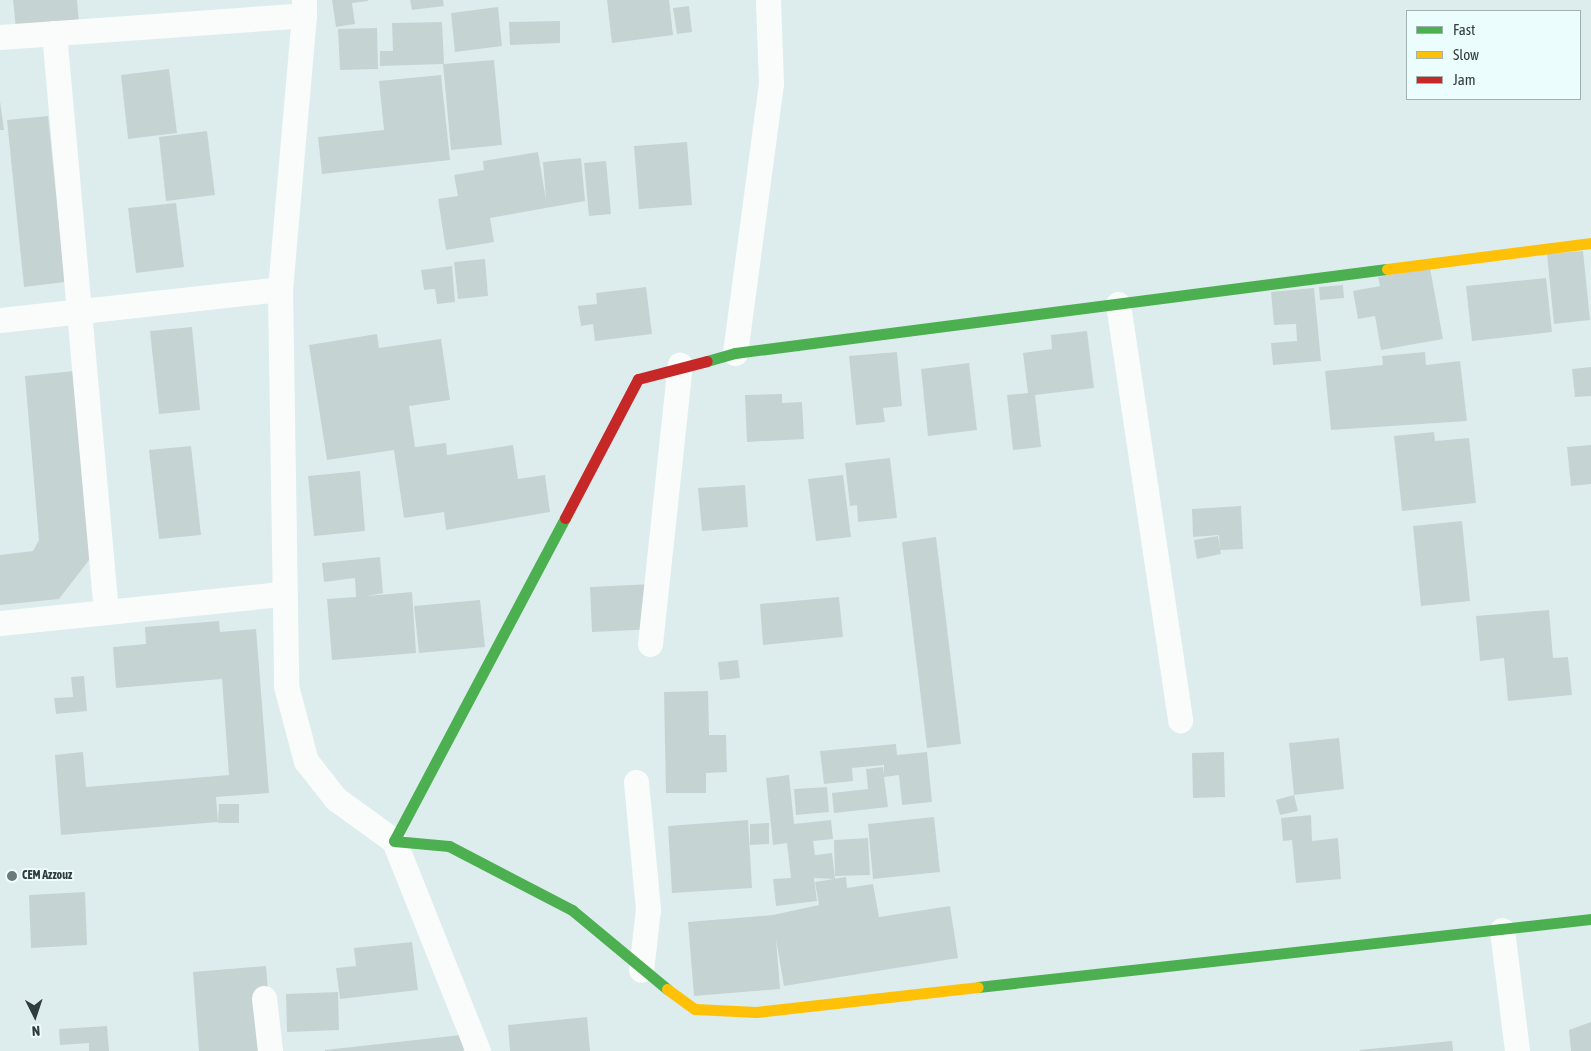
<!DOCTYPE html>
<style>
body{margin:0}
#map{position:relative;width:1591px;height:1051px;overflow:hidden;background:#ddeded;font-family:"Asap Condensed",sans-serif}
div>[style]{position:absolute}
.building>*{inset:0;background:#c6d3d3}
.street>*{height:25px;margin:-12.5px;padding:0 12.5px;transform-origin:12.5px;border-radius:12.5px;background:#fafcfc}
.fast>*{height:11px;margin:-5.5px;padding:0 5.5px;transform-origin:5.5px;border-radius:5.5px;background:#4caf50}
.slow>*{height:11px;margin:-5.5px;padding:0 5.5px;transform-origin:5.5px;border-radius:5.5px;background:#ffc107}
.jam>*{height:11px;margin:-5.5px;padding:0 5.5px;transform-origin:5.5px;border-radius:5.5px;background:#c62828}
.dots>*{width:14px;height:14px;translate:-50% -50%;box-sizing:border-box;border:2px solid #ecfdfe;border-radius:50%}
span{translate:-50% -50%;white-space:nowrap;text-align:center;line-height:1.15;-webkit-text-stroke:4px #ecfdfe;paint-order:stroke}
.poi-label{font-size:12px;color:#313c3d;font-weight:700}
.left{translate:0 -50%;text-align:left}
.legend{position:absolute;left:1406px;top:10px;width:175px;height:90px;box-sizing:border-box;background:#ecfdfe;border:1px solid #a1b0b1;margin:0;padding:6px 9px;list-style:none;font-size:15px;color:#313c3d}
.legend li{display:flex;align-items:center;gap:10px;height:25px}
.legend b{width:25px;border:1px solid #a1b0b1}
.north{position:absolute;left:10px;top:991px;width:50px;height:50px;-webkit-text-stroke:4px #ecfdfe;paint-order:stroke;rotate:176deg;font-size:14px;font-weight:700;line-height:20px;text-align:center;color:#313c3d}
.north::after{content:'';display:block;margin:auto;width:18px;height:22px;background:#313c3d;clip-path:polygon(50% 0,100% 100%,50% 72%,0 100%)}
</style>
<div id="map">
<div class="building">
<i style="clip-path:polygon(13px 0,77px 0,79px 23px,16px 29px)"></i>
<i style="clip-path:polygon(332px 0,368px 0,368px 1px,352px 3px,355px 24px,336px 27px)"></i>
<i style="clip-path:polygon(410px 0,443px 0,444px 6px,412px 10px)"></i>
<i style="clip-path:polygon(607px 0,669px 0,673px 35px,612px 43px)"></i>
<i style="clip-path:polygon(689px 6px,692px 32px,677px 34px,673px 8px)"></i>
<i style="clip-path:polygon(498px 7px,502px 46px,455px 52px,451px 13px)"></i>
<i style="clip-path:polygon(560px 21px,560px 43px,510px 45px,509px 22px)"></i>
<i style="clip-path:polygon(442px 22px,444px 64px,494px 60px,502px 145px,451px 150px,443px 64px,380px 66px,380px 51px,393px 51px,392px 23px)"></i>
<i style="clip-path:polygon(377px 28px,378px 69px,340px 70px,338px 29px)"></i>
<i style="clip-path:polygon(169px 69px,177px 133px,128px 139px,121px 75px)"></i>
<i style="clip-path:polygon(441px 75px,450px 160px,322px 174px,318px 137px,384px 130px,379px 81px)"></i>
<i style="clip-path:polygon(0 101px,4px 130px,0 130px)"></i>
<i style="clip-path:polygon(48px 116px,65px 282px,24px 287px,7px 120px)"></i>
<i style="clip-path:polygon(207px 131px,215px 195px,166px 201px,159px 137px)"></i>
<i style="clip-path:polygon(687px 142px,692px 205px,639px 209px,634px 146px)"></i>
<i style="clip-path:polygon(538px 152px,546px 200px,543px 162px,581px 158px,585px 201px,490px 218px,494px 242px,446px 250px,438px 199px,458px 196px,454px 175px,484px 170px,483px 161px)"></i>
<i style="clip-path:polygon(606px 161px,611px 214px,589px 216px,584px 163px)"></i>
<i style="clip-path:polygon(176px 203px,184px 267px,136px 273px,128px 208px)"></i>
<i style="clip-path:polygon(1583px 251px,1590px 320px,1554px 324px,1547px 254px)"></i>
<i style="clip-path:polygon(485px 259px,488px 296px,458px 299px,454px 262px)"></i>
<i style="clip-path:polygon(452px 266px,455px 302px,437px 304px,435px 289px,424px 290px,421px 270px)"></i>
<i style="clip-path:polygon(1430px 268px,1443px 339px,1381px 350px,1375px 316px,1358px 319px,1353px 291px,1380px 286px,1378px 277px)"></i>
<i style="clip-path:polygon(1546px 278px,1552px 332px,1472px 341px,1466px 286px)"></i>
<i style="clip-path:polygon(1343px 285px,1344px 298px,1320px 300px,1319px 287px)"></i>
<i style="clip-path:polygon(646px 287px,652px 334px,595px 341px,593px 324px,581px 326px,578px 306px,597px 304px,596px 293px)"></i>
<i style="clip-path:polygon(1314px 288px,1321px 361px,1273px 365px,1271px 343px,1297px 341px,1296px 324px,1274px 325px,1271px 292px)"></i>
<i style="clip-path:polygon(192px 327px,200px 410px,159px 414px,150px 331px)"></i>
<i style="clip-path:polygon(1087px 331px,1094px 388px,1035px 395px,1041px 447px,1013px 450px,1007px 395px,1028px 393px,1023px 353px,1052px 349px,1051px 335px)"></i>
<i style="clip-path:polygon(377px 334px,379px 348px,441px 339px,450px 400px,409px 406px,415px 447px,446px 443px,447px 455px,513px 445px,518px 479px,545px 475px,550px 512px,446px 530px,444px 512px,404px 518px,394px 450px,327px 460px,309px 345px)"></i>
<i style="clip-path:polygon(897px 352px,902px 406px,883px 408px,885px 422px,856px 425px,849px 356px)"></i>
<i style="clip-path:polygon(1425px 352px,1426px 365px,1460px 361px,1467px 421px,1331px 430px,1325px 371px,1383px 365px,1382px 356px)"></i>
<i style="clip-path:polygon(969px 363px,977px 430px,928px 436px,921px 369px)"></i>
<i style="clip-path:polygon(1591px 367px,1591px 396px,1575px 397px,1572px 369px)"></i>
<i style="clip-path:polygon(74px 371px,93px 555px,59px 599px,0 605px,0 555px,33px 551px,39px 540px,25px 376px)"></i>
<i style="clip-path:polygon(782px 394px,782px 403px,802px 402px,804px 439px,747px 442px,745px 395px)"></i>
<i style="clip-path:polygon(1434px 432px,1435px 441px,1469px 438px,1476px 503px,1402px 511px,1394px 436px)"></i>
<i style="clip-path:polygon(1591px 445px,1591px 484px,1571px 486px,1567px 447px)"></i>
<i style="clip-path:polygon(191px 446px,201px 535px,159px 539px,149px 450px)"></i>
<i style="clip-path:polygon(890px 458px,897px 518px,858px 522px,857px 505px,850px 506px,845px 463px)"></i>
<i style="clip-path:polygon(360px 471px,365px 531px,314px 536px,308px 476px)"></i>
<i style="clip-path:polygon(843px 475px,851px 537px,816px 541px,808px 479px)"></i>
<i style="clip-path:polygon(745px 485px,748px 527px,702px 531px,698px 488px)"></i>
<i style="clip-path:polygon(1241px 506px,1243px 549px,1220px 550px,1219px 535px,1193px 537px,1192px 509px)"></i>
<i style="clip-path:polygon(1462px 521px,1470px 601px,1421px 606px,1413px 526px)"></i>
<i style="clip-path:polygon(1218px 536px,1221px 554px,1197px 559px,1194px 540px)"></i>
<i style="clip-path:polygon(936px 537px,961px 744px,927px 748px,902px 542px)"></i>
<i style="clip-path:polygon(380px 557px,383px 593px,367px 596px,412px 592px,416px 653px,332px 660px,327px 599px,356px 597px,355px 578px,324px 582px,322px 563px)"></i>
<i style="clip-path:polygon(653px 584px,655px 629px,592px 632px,590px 587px)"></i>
<i style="clip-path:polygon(839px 597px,843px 637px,763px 645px,760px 604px)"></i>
<i style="clip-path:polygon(480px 600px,485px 647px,419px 653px,414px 606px)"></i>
<i style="clip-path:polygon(1549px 610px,1553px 658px,1568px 657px,1572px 695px,1508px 701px,1504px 658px,1480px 661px,1476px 616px)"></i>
<i style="clip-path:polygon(219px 621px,220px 632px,256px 629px,269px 793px,216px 797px,218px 822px,61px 835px,55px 755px,83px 752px,86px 787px,229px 775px,222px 679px,116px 688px,113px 647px,146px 644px,145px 627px)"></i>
<i style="clip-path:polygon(738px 660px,740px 678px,720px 680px,718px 662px)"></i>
<i style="clip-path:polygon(84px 676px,87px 711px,56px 714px,54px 698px,73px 697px,71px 677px)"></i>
<i style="clip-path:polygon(708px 691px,709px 735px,726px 735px,727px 772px,706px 773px,706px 793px,666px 793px,664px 692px)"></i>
<i style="clip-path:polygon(1339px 738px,1344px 789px,1294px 795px,1289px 743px)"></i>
<i style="clip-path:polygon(896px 744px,897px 755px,927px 752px,932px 802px,902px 805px,899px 775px,884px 777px,888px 807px,834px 813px,832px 793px,868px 789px,866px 769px,883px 767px,884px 774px,884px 765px,852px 768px,853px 781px,824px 784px,820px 751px)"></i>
<i style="clip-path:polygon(1224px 752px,1225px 797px,1193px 798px,1192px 753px)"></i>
<i style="clip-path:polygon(789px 775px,794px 824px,831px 820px,833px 839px,813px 841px,815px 855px,832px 853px,835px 879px,814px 878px,817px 901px,776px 906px,773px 879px,791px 878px,787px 843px,773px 845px,766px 778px)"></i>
<i style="clip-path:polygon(827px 787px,829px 812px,796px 815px,794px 789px)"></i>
<i style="clip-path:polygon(1294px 795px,1298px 811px,1280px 815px,1276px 800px)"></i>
<i style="clip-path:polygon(219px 804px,239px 804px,239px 823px,218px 823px)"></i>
<i style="clip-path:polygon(1311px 815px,1312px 841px,1338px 838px,1341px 879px,1296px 883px,1292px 840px,1283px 841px,1281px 818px)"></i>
<i style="clip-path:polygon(934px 817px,940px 872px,873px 879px,868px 824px)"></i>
<i style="clip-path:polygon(748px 820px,752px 888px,672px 893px,668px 826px)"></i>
<i style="clip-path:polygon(769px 823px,769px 844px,750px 845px,750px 824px)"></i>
<i style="clip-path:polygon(868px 838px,870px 875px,835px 876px,834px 840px)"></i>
<i style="clip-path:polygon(846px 877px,847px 888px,873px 884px,879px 917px,950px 906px,958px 958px,784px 986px,776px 939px,780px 989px,694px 996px,688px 922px,773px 915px,819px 905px,815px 882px)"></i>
<i style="clip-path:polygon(85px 892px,87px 945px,31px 948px,29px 895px)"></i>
<i style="clip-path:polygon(412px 942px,418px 990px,340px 999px,336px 968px,356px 966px,354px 948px)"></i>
<i style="clip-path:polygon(266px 966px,273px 1051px,199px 1051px,193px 972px)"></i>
<i style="clip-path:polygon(338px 992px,339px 1030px,287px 1032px,286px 994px)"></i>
<i style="clip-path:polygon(587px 1017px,590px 1051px,510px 1051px,508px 1025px)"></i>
<i style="clip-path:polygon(1591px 1022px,1591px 1051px,1571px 1051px,1569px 1030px)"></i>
<i style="clip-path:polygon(107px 1026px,109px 1051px,89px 1051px,89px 1043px,60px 1045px,59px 1029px)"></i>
<i style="clip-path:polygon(461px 1035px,464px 1051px,325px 1051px,325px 1050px)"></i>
<i style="clip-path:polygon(1452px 1041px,1453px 1051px,1360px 1051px,1359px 1050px)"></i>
</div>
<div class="street">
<i style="left:304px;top:15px;width:275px;rotate:95deg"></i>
<i style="left:280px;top:289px;width:397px;rotate:89.1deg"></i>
<i style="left:286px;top:686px;width:78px;rotate:75.1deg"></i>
<i style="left:306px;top:761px;width:48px;rotate:51.7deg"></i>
<i style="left:336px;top:799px;width:72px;rotate:35.9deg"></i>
<i style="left:394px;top:841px;width:226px;rotate:68.2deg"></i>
<i style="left:54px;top:33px;width:581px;rotate:84.87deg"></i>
<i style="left:0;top:37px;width:305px;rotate:-4.1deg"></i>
<i style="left:304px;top:15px;width:15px;rotate:-90deg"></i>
<i style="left:1118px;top:304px;width:421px;rotate:81.5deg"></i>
<i style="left:0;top:320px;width:282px;rotate:-6.3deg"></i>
<i style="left:735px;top:353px;width:272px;rotate:-82.4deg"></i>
<i style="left:771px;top:83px;width:83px;rotate:-92.1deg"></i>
<i style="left:0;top:623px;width:283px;rotate:-5.9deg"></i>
<i style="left:650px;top:644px;width:281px;rotate:-83.9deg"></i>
<i style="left:636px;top:782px;width:128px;rotate:84.6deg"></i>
<i style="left:648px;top:909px;width:61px;rotate:96.5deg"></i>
<i style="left:1502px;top:930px;width:122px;rotate:82.9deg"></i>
<i style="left:264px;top:998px;width:53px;rotate:83.5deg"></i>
</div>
<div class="fast">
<i style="left:707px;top:361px;width:29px;rotate:-16deg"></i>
<i style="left:735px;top:353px;width:657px;rotate:-7.34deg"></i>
<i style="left:565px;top:518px;width:365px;rotate:117.9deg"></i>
<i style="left:394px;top:841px;width:55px;rotate:5.2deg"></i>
<i style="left:449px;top:846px;width:139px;rotate:27.5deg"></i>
<i style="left:572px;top:910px;width:124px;rotate:39.7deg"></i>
<i style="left:978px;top:987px;width:617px;rotate:-6.33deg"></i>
</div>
<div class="slow">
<i style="left:1387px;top:269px;width:206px;rotate:-7.3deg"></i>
<i style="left:667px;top:989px;width:34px;rotate:36deg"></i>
<i style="left:695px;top:1009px;width:61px;rotate:2.8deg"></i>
<i style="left:756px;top:1012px;width:223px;rotate:-6.4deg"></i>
</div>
<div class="jam">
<i style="left:565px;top:518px;width:157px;rotate:-62.3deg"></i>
<i style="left:638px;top:379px;width:71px;rotate:-14.6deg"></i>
</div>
<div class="dots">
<i style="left:12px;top:876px;background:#6d7a7b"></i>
</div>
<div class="poi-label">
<span class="left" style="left:22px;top:876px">CEM Azzouz</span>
</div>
<ul class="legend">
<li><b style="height:6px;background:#4caf50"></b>Fast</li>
<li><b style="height:6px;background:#ffc107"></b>Slow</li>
<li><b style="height:6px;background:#c62828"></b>Jam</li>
</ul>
<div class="north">N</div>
</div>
